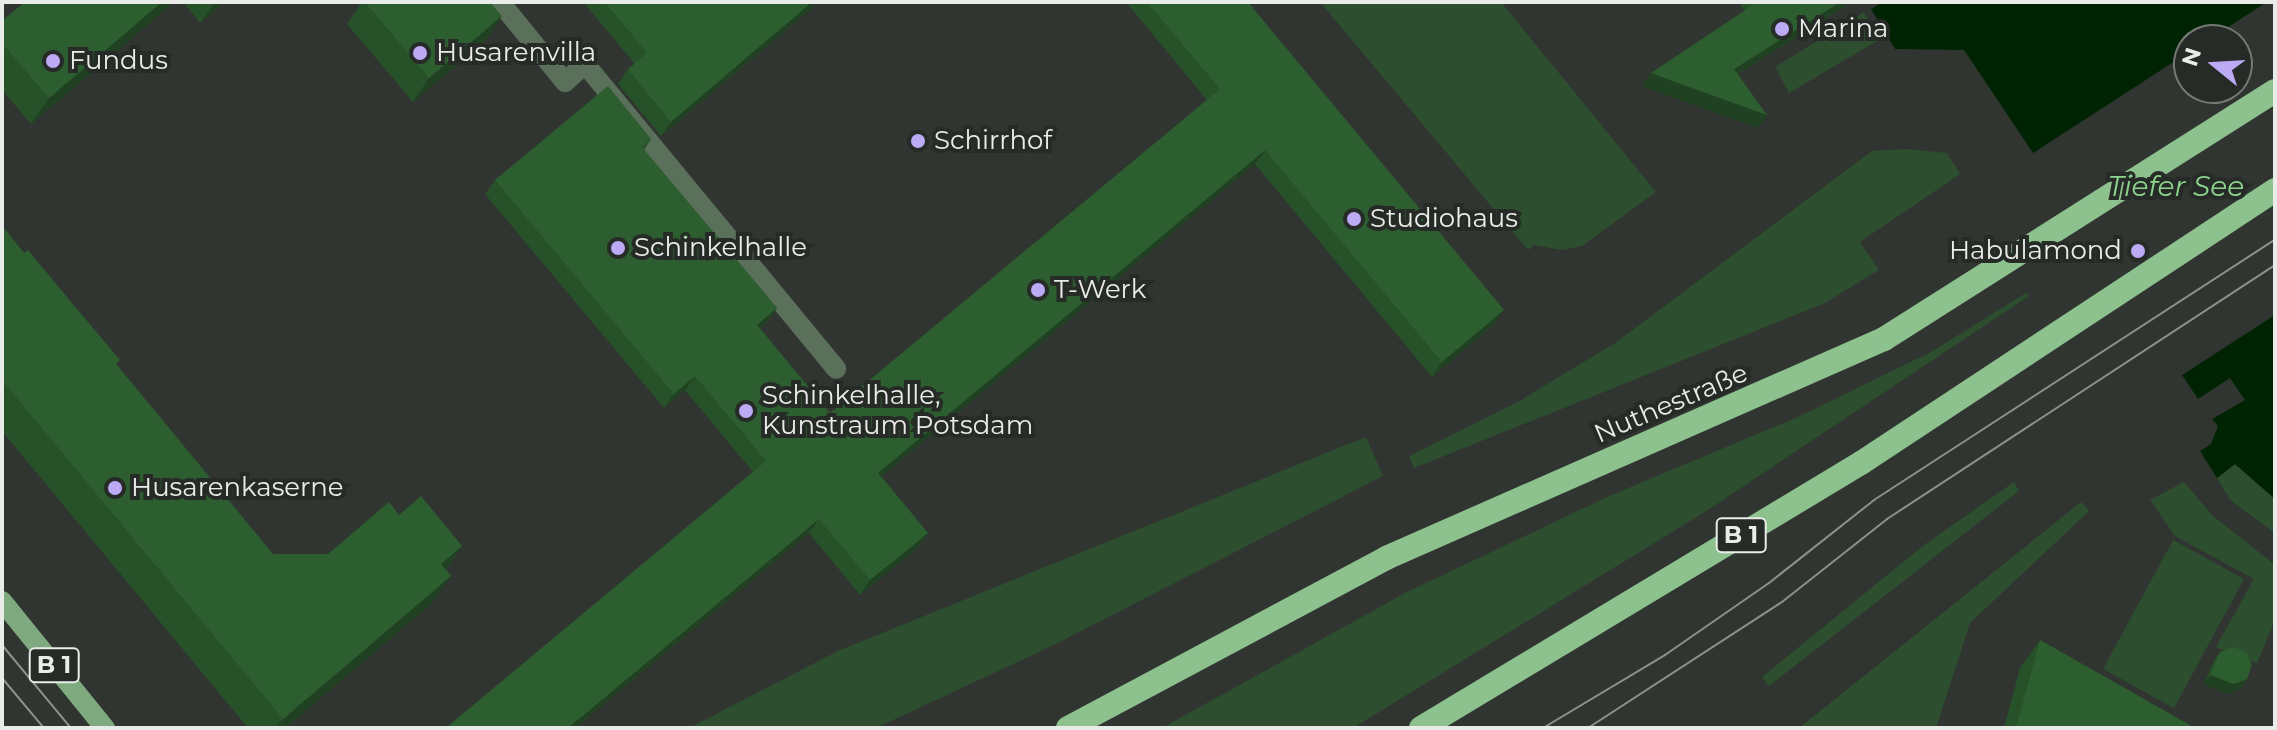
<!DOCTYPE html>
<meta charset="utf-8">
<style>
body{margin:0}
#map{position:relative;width:2277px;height:730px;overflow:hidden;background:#313531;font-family:Montserrat,sans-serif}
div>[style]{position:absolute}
.green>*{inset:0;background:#2d4e2f}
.water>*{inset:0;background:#002403}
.pier>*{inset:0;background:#313531}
.street>*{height:20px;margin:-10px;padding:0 10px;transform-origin:10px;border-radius:10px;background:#5b705b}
.primary>*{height:20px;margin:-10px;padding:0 10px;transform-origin:10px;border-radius:10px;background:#7faa7f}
.highway>*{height:24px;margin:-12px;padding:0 12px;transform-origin:12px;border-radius:12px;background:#8dc18e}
.tram>*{height:2px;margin:-1px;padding:0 1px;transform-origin:1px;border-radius:1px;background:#8d918d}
.wall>*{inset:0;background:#275129}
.shaded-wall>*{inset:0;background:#204222}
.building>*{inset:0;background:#2d5e30}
.dots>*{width:22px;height:22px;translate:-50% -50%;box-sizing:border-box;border:4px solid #272b27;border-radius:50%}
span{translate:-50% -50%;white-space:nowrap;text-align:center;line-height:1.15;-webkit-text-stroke:8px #272b27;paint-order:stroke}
.shield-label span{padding:2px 6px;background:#272b27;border:2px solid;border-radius:6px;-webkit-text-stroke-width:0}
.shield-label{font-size:24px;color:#e9ece9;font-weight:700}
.poi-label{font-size:26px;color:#e9ece9}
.left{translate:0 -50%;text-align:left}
.right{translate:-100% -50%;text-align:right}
.street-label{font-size:26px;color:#e9ece9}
.water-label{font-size:28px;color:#8cd48e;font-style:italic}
.frame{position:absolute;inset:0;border:4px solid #e9ece9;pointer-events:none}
.north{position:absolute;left:2173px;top:24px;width:80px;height:80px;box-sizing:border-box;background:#272b27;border:2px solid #757875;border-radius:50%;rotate:288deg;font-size:22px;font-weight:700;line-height:32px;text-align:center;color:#e9ece9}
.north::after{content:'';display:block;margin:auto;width:28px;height:36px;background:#bcaaf5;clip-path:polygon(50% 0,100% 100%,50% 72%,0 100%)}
</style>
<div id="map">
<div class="green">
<i style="clip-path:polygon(1320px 2px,1501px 2px,1656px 192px,1582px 246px,1562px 250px,1534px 245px,1528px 250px)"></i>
<i style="clip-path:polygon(1864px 12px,1879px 40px,1789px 93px,1775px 67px)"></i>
<i style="clip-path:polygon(1906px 149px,1947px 153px,1960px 174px,1860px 242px,1879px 270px,1823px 304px,1414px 468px,1409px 456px,1518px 402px,1615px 343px,1872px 151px)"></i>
<i style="clip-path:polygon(2026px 293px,2029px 296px,1708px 510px,1353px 728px,1162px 728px,1405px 593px,1607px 497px,1798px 417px,1931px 352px)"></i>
<i style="clip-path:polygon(1366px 437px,1383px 476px,1054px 645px,876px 728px,689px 728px,840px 650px)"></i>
<i style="clip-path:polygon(2235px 464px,2275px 499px,2275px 533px,2231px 501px,2217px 478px)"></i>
<i style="clip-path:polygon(2014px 482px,2019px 491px,1769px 686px,1762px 677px,1924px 545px)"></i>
<i style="clip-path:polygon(2184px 482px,2213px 516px,2274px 564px,2275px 620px,2257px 663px,2216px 647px,2254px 579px,2175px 536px,2150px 500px)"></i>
<i style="clip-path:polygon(2081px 502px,2089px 511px,1970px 623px,1936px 728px,1799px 728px)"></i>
<i style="clip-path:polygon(2173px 540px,2244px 579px,2174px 708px,2103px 669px)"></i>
</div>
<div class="water">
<i style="clip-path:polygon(evenodd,1883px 2px,2275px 2px,2275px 499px,2235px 464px,2217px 478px,2200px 451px,2211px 444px,2218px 426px,2212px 419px,2245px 400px,2230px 378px,2198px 399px,1964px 50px,1895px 49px,1871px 9px,1883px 2px,2189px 40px,2237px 40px,2237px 88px,2189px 88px,2189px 40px)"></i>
</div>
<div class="pier">
<i style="clip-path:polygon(2267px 2px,2275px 2px,2275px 315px,2179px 377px,2030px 155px,2189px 52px,2189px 88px,2237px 88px,2237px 40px,2208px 40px)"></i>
</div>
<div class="street">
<i style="left:500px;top:2px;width:103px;rotate:50.9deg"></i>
<i style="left:565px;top:82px;width:27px;rotate:-42deg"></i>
<i style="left:585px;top:64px;width:395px;rotate:50.5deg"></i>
</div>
<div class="primary">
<i style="left:2px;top:601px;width:164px;rotate:51deg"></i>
</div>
<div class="highway">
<i style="left:1068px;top:728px;width:361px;rotate:-28.1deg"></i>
<i style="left:1386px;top:558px;width:544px;rotate:-23.74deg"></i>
<i style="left:1884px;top:339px;width:463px;rotate:-32.4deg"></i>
<i style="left:1421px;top:728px;width:514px;rotate:-31.06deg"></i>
<i style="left:1861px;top:463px;width:496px;rotate:-33.4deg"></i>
</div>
<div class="tram">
<i style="left:2px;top:645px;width:108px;rotate:50.3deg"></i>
<i style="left:2px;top:678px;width:65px;rotate:50deg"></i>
<i style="left:1543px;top:728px;width:142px;rotate:-30.9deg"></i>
<i style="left:1665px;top:655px;width:126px;rotate:-34.7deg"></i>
<i style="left:1769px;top:583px;width:134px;rotate:-38.3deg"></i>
<i style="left:1874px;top:500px;width:478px;rotate:-33deg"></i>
<i style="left:1588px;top:728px;width:231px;rotate:-33deg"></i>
<i style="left:1782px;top:602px;width:134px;rotate:-38.3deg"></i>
<i style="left:1887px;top:519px;width:464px;rotate:-33.2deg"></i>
</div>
<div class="wall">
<i style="clip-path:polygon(25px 2px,174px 2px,31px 124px,2px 90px,2px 21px)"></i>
<i style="clip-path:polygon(183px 2px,225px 2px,200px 23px)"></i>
<i style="clip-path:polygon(362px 2px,490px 2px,486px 40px,413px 102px,347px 24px)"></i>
<i style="clip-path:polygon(583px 2px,819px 2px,661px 136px,618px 84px,628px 69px,635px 64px)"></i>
<i style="clip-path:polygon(1126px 2px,1248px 2px,1494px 324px,1432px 377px,1255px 164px,881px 476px,928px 533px,918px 547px,860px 595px,809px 533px,575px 728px,446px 728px,753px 472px,685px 390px,664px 408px,485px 194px,495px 180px,651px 139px,644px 150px,777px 308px,767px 322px,760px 328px,830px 413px,1207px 100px)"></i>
<i style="clip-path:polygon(1742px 2px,1849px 2px,1847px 5px,1738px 74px,1758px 128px,1642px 86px,1745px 11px,1740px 4px)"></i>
<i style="clip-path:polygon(2px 226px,273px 554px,328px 554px,399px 515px,462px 546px,446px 570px,432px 603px,285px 728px,248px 728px,2px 431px)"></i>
<i style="clip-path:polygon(2040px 640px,2195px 728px,2004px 728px,2020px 668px)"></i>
<i style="clip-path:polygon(2220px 652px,2247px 679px,2241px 688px,2227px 694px,2204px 684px,2214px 661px)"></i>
</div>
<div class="shaded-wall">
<i style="clip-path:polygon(162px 2px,174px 2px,31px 124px,49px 98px)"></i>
<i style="clip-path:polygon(215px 2px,225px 2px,200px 23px)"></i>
<i style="clip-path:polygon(812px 2px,819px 2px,661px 136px,671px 122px)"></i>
<i style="clip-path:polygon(1840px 2px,1849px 2px,1847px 5px,1725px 82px,1734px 69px)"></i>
<i style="clip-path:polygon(502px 16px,486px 40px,413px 102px,429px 78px)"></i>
<i style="clip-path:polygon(1651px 73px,1767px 115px,1758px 128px,1642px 86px)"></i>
<i style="clip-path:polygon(1265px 150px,1255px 164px,869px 487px,878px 473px)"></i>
<i style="clip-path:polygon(777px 308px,767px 322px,747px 339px,757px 325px)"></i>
<i style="clip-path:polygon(1504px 310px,1494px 324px,1432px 377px,1442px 362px)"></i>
<i style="clip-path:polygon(695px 376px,685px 390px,664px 408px,674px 394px)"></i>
<i style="clip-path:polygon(819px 519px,809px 533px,575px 728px,568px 728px)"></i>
<i style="clip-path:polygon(928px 533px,918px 547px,860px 595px,870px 580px)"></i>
<i style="clip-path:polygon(462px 546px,443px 573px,441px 564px)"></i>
<i style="clip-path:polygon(451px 576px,432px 603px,285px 728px,276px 728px,283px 719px)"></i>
<i style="clip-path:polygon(2210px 675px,2247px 679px,2241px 688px,2227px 694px,2204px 684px)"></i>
</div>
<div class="building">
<i style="clip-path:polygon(25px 2px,162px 2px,49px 98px,2px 43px,2px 21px)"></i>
<i style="clip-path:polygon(365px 2px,490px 2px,502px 16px,429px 78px)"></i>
<i style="clip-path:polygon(605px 2px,812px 2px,671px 122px,628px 69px,647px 53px)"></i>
<i style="clip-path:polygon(1147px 2px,1248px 2px,1504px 310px,1442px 362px,1265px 150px,878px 473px,928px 533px,870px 580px,819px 519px,568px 728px,446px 728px,766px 461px,695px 376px,674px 394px,495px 180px,608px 86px,651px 139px,642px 147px,777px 308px,757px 325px,830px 413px,1220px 89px)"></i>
<i style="clip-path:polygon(1756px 2px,1840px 2px,1734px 69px,1767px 115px,1651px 73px,1756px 3px)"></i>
<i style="clip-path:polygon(2px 226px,24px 253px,28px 250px,67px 297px,120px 360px,116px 364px,273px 554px,328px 554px,389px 502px,399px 515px,421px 496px,462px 546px,441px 564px,451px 576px,283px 719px,2px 380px)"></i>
<i style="clip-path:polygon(2040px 640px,2195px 728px,2016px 728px)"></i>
<i style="clip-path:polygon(2233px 647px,2246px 652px,2252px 665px,2247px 679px,2234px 684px,2210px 675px,2220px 652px)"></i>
</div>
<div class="dots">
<i style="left:1782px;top:29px;background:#bcaaf5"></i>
<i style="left:420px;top:53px;background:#bcaaf5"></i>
<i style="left:53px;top:61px;background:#bcaaf5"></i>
<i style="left:918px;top:141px;background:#bcaaf5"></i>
<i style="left:1354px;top:219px;background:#bcaaf5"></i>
<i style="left:618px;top:248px;background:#bcaaf5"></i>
<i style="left:2138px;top:251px;background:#bcaaf5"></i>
<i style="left:1038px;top:290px;background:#bcaaf5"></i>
<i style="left:746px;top:411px;background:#bcaaf5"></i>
<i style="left:115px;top:488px;background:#bcaaf5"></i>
</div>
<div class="shield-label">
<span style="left:1741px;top:535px">B 1</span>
<span style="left:54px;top:665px">B 1</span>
</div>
<div class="poi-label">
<span class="left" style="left:1798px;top:29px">Marina</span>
<span class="left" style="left:436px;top:53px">Husarenvilla</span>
<span class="left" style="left:69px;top:61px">Fundus</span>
<span class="left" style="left:934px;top:141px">Schirrhof</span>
<span class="left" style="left:1370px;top:219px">Studiohaus</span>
<span class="left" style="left:634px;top:248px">Schinkelhalle</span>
<span class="right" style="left:2122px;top:251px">Habulamond</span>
<span class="left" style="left:1054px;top:290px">T-Werk</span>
<span class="left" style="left:762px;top:411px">Schinkelhalle,<br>Kunstraum Potsdam</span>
<span class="left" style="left:131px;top:488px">Husarenkaserne</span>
</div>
<div class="street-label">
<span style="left:1671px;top:404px;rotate:-23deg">Nuthestraße</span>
</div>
<div class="water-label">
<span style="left:2176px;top:186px">Tiefer See</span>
</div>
<div class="frame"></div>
<div class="north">N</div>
</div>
